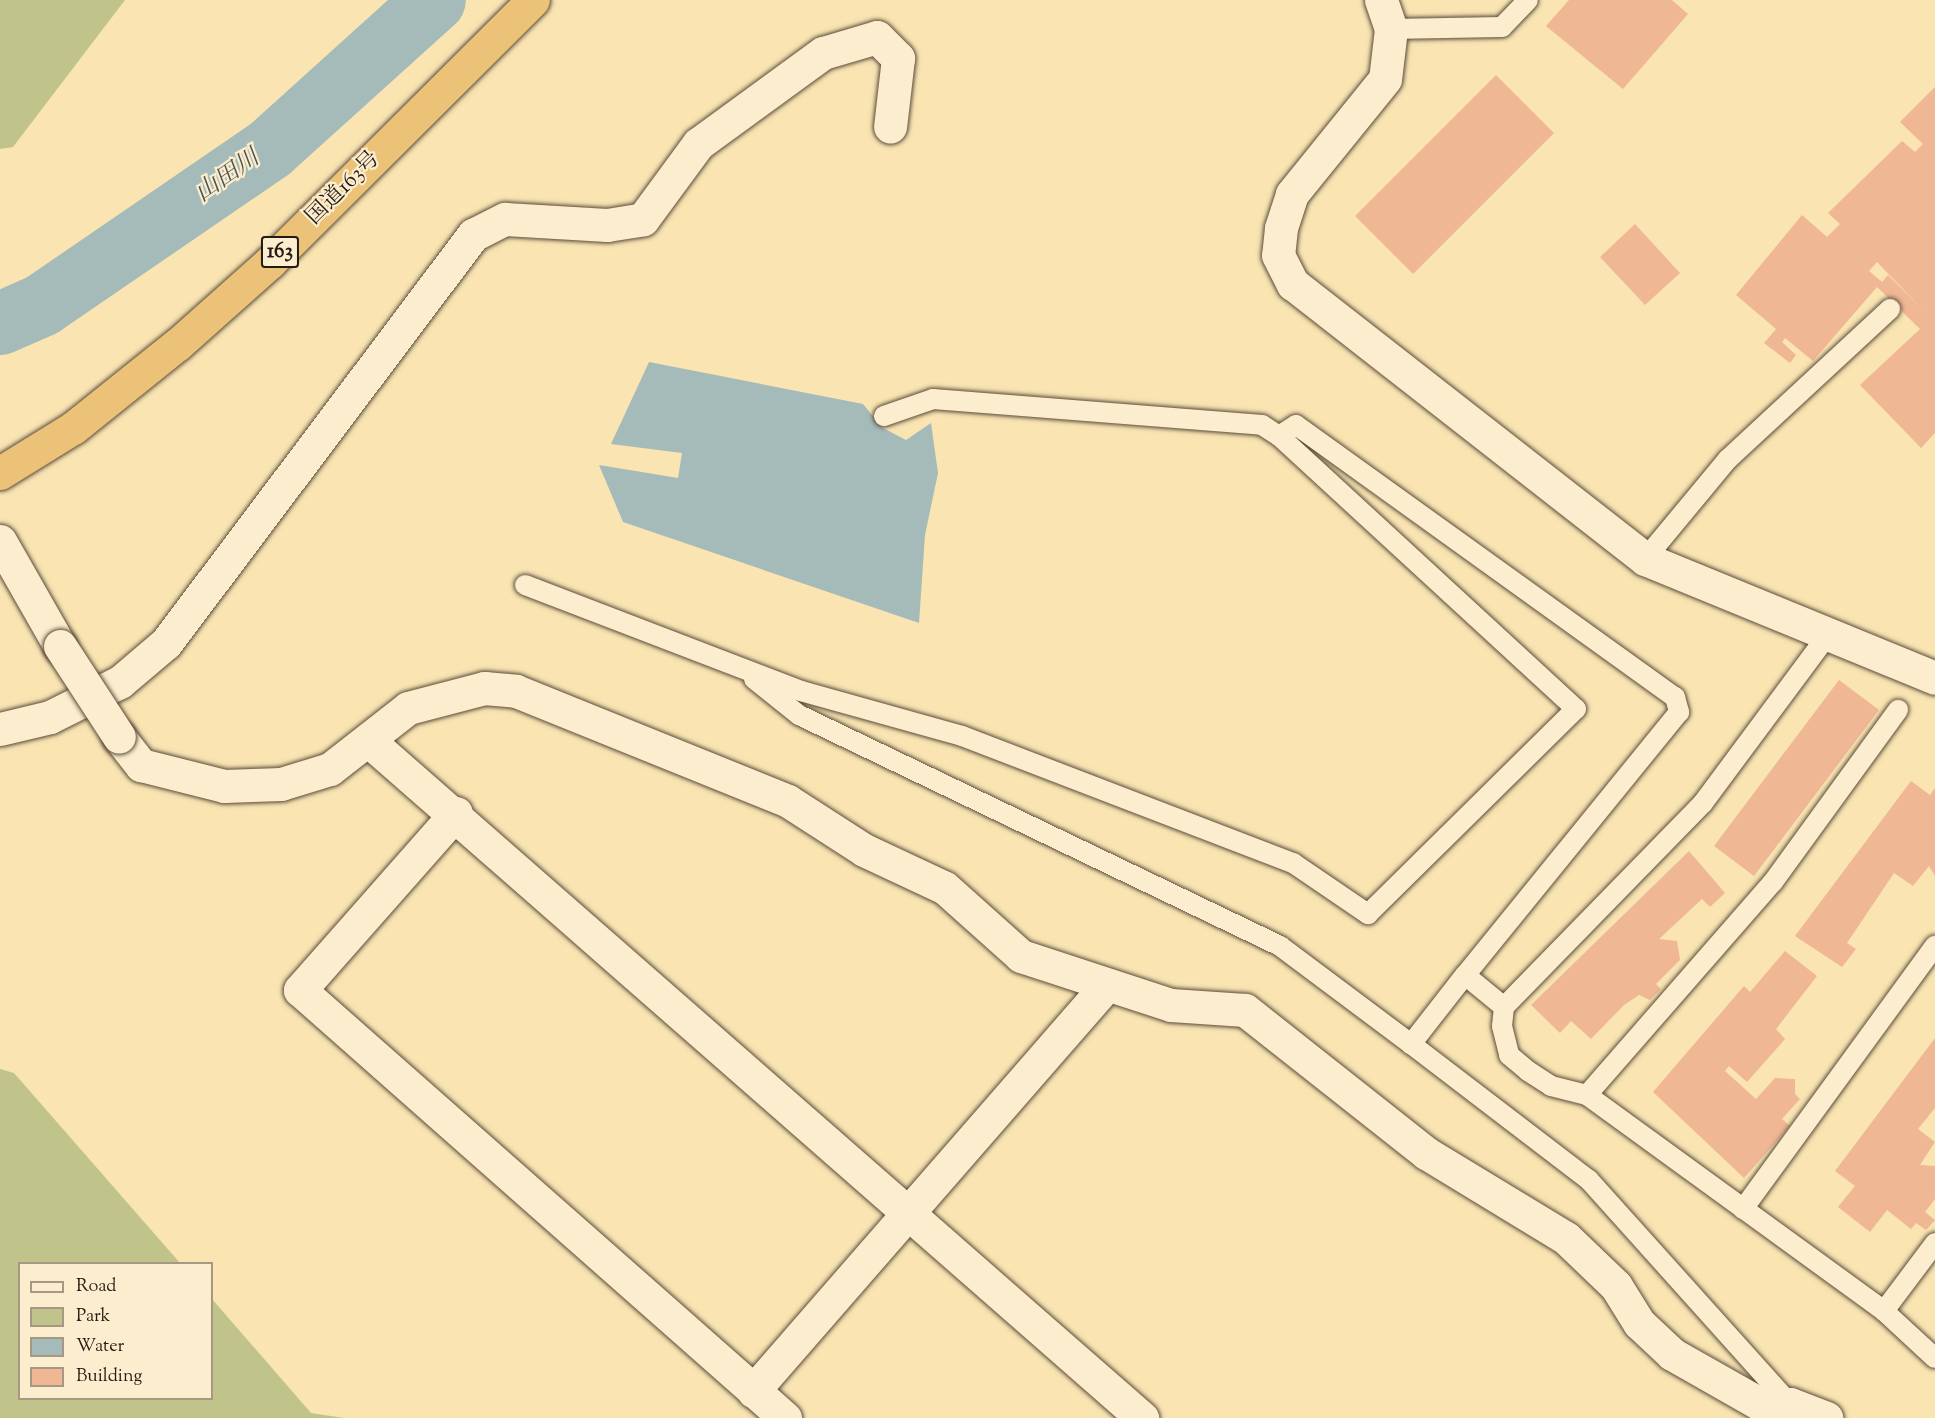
<!DOCTYPE html>
<meta charset="utf-8">
<style>
body{margin:0}
#map{position:relative;width:1935px;height:1418px;overflow:hidden;background:#f9e4b2;font-family:"Sorts Mill Goudy","Noto Serif JP",serif}
div>[style]{position:absolute}
.green>*{inset:0;background:#c0c48a}
.water>*{inset:0;background:#a4bbb9}
.river>*{height:63px;margin:-31.5px;padding:0 31.5px;transform-origin:31.5px;border-radius:31.5px;background:#a4bbb9}
.building>*{inset:0;background:#efb794}
.roads{filter:drop-shadow(0 0 2px #5a4c3b) drop-shadow(0 0 2px #5a4c3b)}
.service>*{height:20px;margin:-10px;padding:0 10px;transform-origin:10px;border-radius:10px;background:#fbedcd}
.minor>*{height:33px;margin:-16.5px;padding:0 16.5px;transform-origin:16.5px;border-radius:16.5px;background:#fbedcd}
.trunk>*{height:33px;margin:-16.5px;padding:0 16.5px;transform-origin:16.5px;border-radius:16.5px;background:#ecc279}
.bridges{filter:drop-shadow(0 0 2px #5a4c3b) drop-shadow(0 0 2px #5a4c3b)}
.minor-bridge>*{height:33px;margin:-16.5px;padding:0 16.5px;transform-origin:16.5px;border-radius:16.5px;background:#fbedcd}
span{translate:-50% -50%;white-space:nowrap;text-align:center;line-height:1.15;-webkit-text-stroke:4.5px #fbedcd;paint-order:stroke}
.shield-label span{padding:2px 4px;background:#fbedcd;border:2px solid;border-radius:4px;-webkit-text-stroke-width:0}
.shield-label{font-size:21px;color:#251a13;font-weight:700}
.street-label{font-size:22px;color:#251a13}
.water-label{font-size:24px;color:#51524d;font-style:italic}
.legend{position:absolute;left:18px;top:1262px;width:195px;height:138px;box-sizing:border-box;background:#fbedcd;border:2px solid #a59983;margin:0;padding:8px 10px;list-style:none;font-size:18px;color:#251a13}
.legend li{display:flex;align-items:center;gap:12px;height:30px}
.legend b{width:30px;border:2px solid #a59983}
</style>
<div id="map">
<div class="green">
<i style="clip-path:polygon(0 0,125px 0,13px 147px,0 149px)"></i>
<i style="clip-path:polygon(0 1069px,14px 1073px,180px 1263px,20px 1264px,20px 1398px,212px 1398px,212px 1299px,311px 1413px,344px 1418px,0 1418px)"></i>
</div>
<div class="water">
<i style="clip-path:polygon(649px 362px,863px 404px,883px 428px,906px 440px,931px 423px,938px 473px,925px 535px,919px 623px,623px 522px,599px 465px,678px 478px,682px 453px,611px 444px)"></i>
</div>
<div class="river">
<i style="left:0;top:323px;width:45px;rotate:-23.7deg"></i>
<i style="left:41px;top:305px;width:276px;rotate:-34.4deg"></i>
<i style="left:269px;top:149px;width:222px;rotate:-42.1deg"></i>
</div>
<div class="building">
<i style="clip-path:polygon(1569px 0,1672px 0,1688px 14px,1623px 89px,1546px 26px)"></i>
<i style="clip-path:polygon(1496px 75px,1554px 133px,1413px 274px,1355px 216px)"></i>
<i style="clip-path:polygon(evenodd,1935px 87px,1935px 433px,1921px 448px,1860px 385px,1920px 329px,1877px 287px,1813px 361px,1785px 338px,1782px 342px,1796px 355px,1790px 363px,1764px 343px,1776px 329px,1736px 295px,1802px 215px,1827px 237px,1840px 224px,1828px 213px,1902px 141px,1915px 152px,1923px 144px,1900px 122px,1935px 87px,1877px 262px,1923px 310px,1888px 275px,1882px 282px,1869px 271px,1877px 262px)"></i>
<i style="clip-path:polygon(1635px 224px,1680px 273px,1645px 305px,1600px 257px)"></i>
<i style="clip-path:polygon(1839px 680px,1879px 710px,1754px 876px,1714px 846px)"></i>
<i style="clip-path:polygon(1911px 781px,1930px 795px,1935px 788px,1935px 876px,1929px 866px,1913px 886px,1894px 873px,1847px 943px,1856px 949px,1842px 967px,1795px 936px)"></i>
<i style="clip-path:polygon(1689px 851px,1725px 893px,1710px 907px,1702px 899px,1659px 939px,1677px 941px,1680px 960px,1656px 984px,1661px 989px,1650px 1000px,1639px 995px,1624px 1005px,1591px 1039px,1571px 1021px,1560px 1033px,1531px 1005px)"></i>
<i style="clip-path:polygon(1785px 951px,1817px 976px,1776px 1029px,1785px 1039px,1747px 1082px,1729px 1066px,1725px 1071px,1756px 1099px,1775px 1078px,1795px 1079px,1795px 1094px,1800px 1099px,1782px 1119px,1790px 1126px,1744px 1178px,1653px 1092px,1744px 986px,1750px 992px)"></i>
<i style="clip-path:polygon(1935px 1038px,1935px 1108px,1918px 1129px,1935px 1142px,1920px 1165px,1935px 1166px,1935px 1199px,1925px 1212px,1935px 1220px,1926px 1230px,1916px 1223px,1911px 1229px,1887px 1210px,1870px 1232px,1838px 1207px,1855px 1186px,1835px 1171px)"></i>
</div>
<div class="roads">
<div class="service">
<i style="left:1391px;top:29px;width:111px;rotate:-1deg"></i>
<i style="left:1502px;top:27px;width:37px;rotate:-46deg"></i>
<i style="left:884px;top:416px;width:52px;rotate:-19.1deg"></i>
<i style="left:933px;top:399px;width:330px;rotate:4.5deg"></i>
<i style="left:1262px;top:425px;width:20px;rotate:33deg"></i>
<i style="left:1279px;top:436px;width:20px;rotate:-33deg"></i>
<i style="left:1296px;top:425px;width:467px;rotate:35.7deg"></i>
<i style="left:1675px;top:697px;width:16px;rotate:75deg"></i>
<i style="left:1679px;top:712px;width:339px;rotate:129.1deg"></i>
<i style="left:1645px;top:559px;width:130px;rotate:-50.3deg"></i>
<i style="left:1728px;top:459px;width:221px;rotate:-42.8deg"></i>
<i style="left:525px;top:585px;width:296px;rotate:21deg"></i>
<i style="left:801px;top:691px;width:167px;rotate:15.6deg"></i>
<i style="left:962px;top:736px;width:355px;rotate:21deg"></i>
<i style="left:1293px;top:863px;width:91px;rotate:34.2deg"></i>
<i style="left:1368px;top:914px;width:292px;rotate:-44.6deg"></i>
<i style="left:1576px;top:709px;width:403px;rotate:-137.4deg"></i>
<i style="left:1827px;top:636px;width:208px;rotate:126.6deg"></i>
<i style="left:1703px;top:803px;width:285px;rotate:134.3deg"></i>
<i style="left:1504px;top:1007px;width:19px;rotate:96deg"></i>
<i style="left:1502px;top:1026px;width:30px;rotate:76deg"></i>
<i style="left:1509px;top:1055px;width:25px;rotate:40deg"></i>
<i style="left:1528px;top:1071px;width:27px;rotate:33deg"></i>
<i style="left:1551px;top:1086px;width:37px;rotate:14deg"></i>
<i style="left:1587px;top:1095px;width:367px;rotate:36deg"></i>
<i style="left:1884px;top:1311px;width:69px;rotate:42.7deg"></i>
<i style="left:754px;top:679px;width:58px;rotate:38.7deg"></i>
<i style="left:799px;top:715px;width:534px;rotate:25.65deg"></i>
<i style="left:1280px;top:946px;width:164px;rotate:36.8deg"></i>
<i style="left:1504px;top:1007px;width:50px;rotate:-140.6deg"></i>
<i style="left:1465px;top:975px;width:88px;rotate:128deg"></i>
<i style="left:1411px;top:1044px;width:224px;rotate:37.4deg"></i>
<i style="left:1589px;top:1180px;width:301px;rotate:48.1deg"></i>
<i style="left:1587px;top:1095px;width:283px;rotate:-48.9deg"></i>
<i style="left:1773px;top:882px;width:213px;rotate:-54deg"></i>
<i style="left:1743px;top:1209px;width:326px;rotate:-53.9deg"></i>
<i style="left:1884px;top:1311px;width:85px;rotate:-53.1deg"></i>
</div>
<div class="minor">
<i style="left:1381px;top:0;width:31px;rotate:71deg"></i>
<i style="left:1391px;top:29px;width:50px;rotate:96.8deg"></i>
<i style="left:1385px;top:79px;width:148px;rotate:129deg"></i>
<i style="left:1292px;top:194px;width:36px;rotate:108deg"></i>
<i style="left:1281px;top:228px;width:27px;rotate:96deg"></i>
<i style="left:1278px;top:255px;width:33px;rotate:63deg"></i>
<i style="left:1293px;top:284px;width:447px;rotate:38deg"></i>
<i style="left:1645px;top:559px;width:313px;rotate:22.3deg"></i>
<i style="left:0;top:541px;width:121px;rotate:60.3deg"></i>
<i style="left:0;top:729px;width:51px;rotate:-13.5deg"></i>
<i style="left:50px;top:717px;width:78px;rotate:-26.6deg"></i>
<i style="left:120px;top:682px;width:60px;rotate:-40.3deg"></i>
<i style="left:166px;top:643px;width:511px;rotate:-53.04deg"></i>
<i style="left:473px;top:235px;width:36px;rotate:-27deg"></i>
<i style="left:505px;top:219px;width:102px;rotate:3.4deg"></i>
<i style="left:607px;top:225px;width:36px;rotate:-9deg"></i>
<i style="left:643px;top:219px;width:93px;rotate:-53.7deg"></i>
<i style="left:698px;top:144px;width:155px;rotate:-36.1deg"></i>
<i style="left:823px;top:53px;width:56px;rotate:-16.5deg"></i>
<i style="left:877px;top:37px;width:30px;rotate:45deg"></i>
<i style="left:898px;top:58px;width:69px;rotate:96.6deg"></i>
<i style="left:119px;top:737px;width:36px;rotate:52deg"></i>
<i style="left:141px;top:765px;width:86px;rotate:14.2deg"></i>
<i style="left:224px;top:786px;width:57px;rotate:-2deg"></i>
<i style="left:281px;top:784px;width:51px;rotate:-17deg"></i>
<i style="left:330px;top:769px;width:99px;rotate:-38deg"></i>
<i style="left:408px;top:708px;width:79px;rotate:-14.7deg"></i>
<i style="left:484px;top:688px;width:32px;rotate:5deg"></i>
<i style="left:516px;top:691px;width:293px;rotate:22deg"></i>
<i style="left:788px;top:801px;width:90px;rotate:32.8deg"></i>
<i style="left:864px;top:850px;width:89px;rotate:25.1deg"></i>
<i style="left:945px;top:888px;width:102px;rotate:41.8deg"></i>
<i style="left:1021px;top:956px;width:158px;rotate:18.1deg"></i>
<i style="left:1171px;top:1005px;width:74px;rotate:3.9deg"></i>
<i style="left:1245px;top:1010px;width:231px;rotate:38.3deg"></i>
<i style="left:1426px;top:1153px;width:164px;rotate:31.3deg"></i>
<i style="left:1566px;top:1238px;width:69px;rotate:43.8deg"></i>
<i style="left:1616px;top:1286px;width:44px;rotate:58.1deg"></i>
<i style="left:1639px;top:1323px;width:45px;rotate:43.2deg"></i>
<i style="left:1672px;top:1354px;width:101px;rotate:29.6deg"></i>
<i style="left:1760px;top:1404px;width:30px"></i>
<i style="left:1790px;top:1404px;width:39px;rotate:21deg"></i>
<i style="left:369px;top:741px;width:1028px;rotate:41.21deg"></i>
<i style="left:456px;top:813px;width:236px;rotate:131.4deg"></i>
<i style="left:300px;top:990px;width:647px;rotate:41.43deg"></i>
<i style="left:753px;top:1391px;width:534px;rotate:-48.95deg"></i>
</div>
<div class="trunk">
<i style="left:0;top:473px;width:86px;rotate:-31.7deg"></i>
<i style="left:73px;top:428px;width:134px;rotate:-38.7deg"></i>
<i style="left:178px;top:344px;width:123px;rotate:-41.7deg"></i>
<i style="left:270px;top:262px;width:371px;rotate:-44.9deg"></i>
</div>
</div>
<div class="bridges">
<div class="minor-bridge">
<i style="left:60px;top:646px;width:108px;rotate:57deg"></i>
</div>
</div>
<div class="shield-label">
<span style="left:280px;top:252px">163</span>
</div>
<div class="street-label">
<span style="left:344px;top:189px;rotate:-45deg">国道163号</span>
</div>
<div class="water-label">
<span style="left:228px;top:177px;rotate:-35deg">山田川</span>
</div>
<ul class="legend">
<li><b style="height:8px;background:#fbedcd"></b>Road</li>
<li><b style="height:16px;background:#c0c48a"></b>Park</li>
<li><b style="height:16px;background:#a4bbb9"></b>Water</li>
<li><b style="height:16px;background:#efb794"></b>Building</li>
</ul>
</div>
